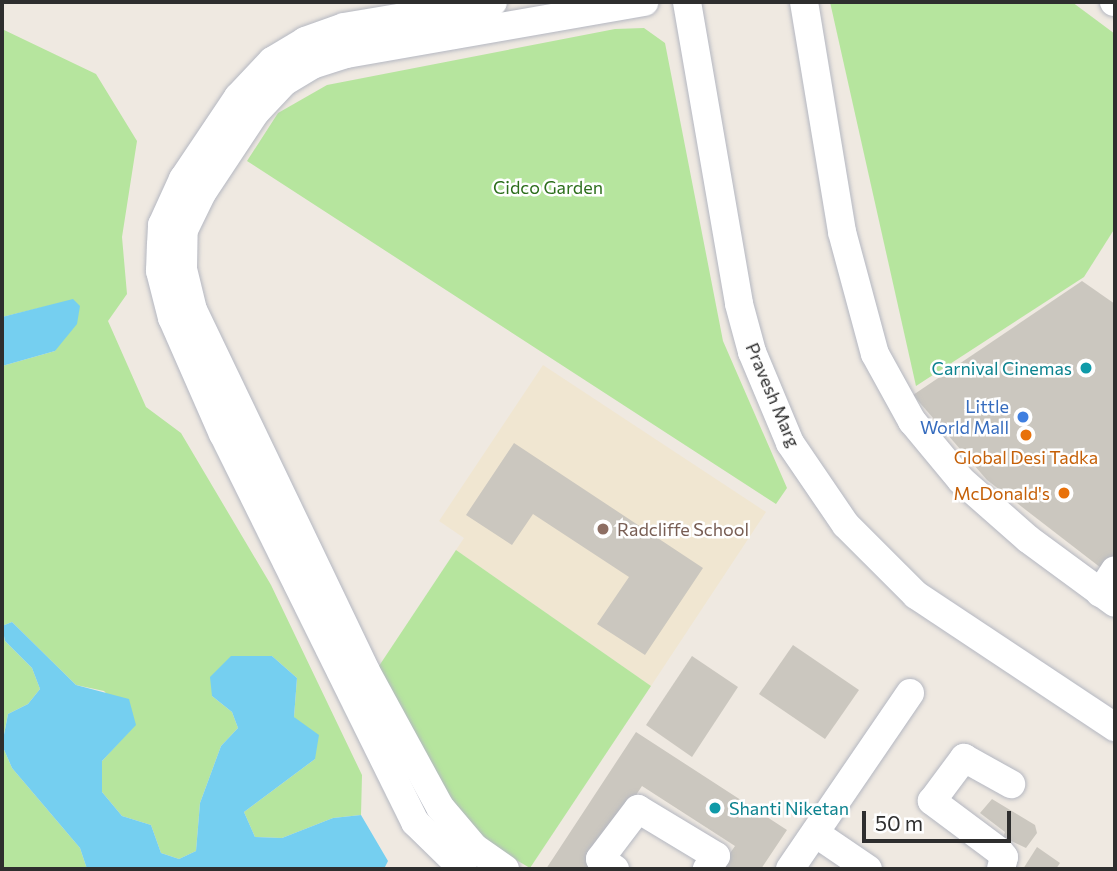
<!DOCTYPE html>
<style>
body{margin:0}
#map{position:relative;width:1117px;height:871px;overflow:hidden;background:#efe9e1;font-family:Commissioner,sans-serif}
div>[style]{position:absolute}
.education>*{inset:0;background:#f0e6d1}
.green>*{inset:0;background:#b6e59e}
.water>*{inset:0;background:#75cff0}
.building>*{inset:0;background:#cbc7bf}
.roads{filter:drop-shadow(0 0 2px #b4b7c1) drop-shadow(0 0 2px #b4b7c1)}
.minor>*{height:28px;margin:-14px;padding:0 14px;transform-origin:14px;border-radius:14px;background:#fff}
.dots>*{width:19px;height:19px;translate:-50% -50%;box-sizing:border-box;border:4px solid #fff;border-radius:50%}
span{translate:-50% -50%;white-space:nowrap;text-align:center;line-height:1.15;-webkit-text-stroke:5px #fff;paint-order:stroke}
.park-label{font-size:18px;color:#2c6e1b}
.culture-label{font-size:18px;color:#0d838f}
.right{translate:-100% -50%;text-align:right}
.left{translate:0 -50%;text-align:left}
.street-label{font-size:18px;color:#2e2e2e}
.shop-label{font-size:18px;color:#366cbe}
.food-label{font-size:18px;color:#c56008}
.education-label{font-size:18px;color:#785e54}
.frame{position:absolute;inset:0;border:4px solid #2e2e2e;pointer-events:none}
.scale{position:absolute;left:862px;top:811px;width:149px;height:32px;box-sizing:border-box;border:4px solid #2e2e2e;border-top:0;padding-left:9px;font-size:21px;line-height:24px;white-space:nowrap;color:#2e2e2e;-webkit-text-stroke:5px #fff;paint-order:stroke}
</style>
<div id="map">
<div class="education">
<i style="clip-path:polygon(543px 365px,766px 512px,651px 686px,456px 550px,464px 538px,439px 521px)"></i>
</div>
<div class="green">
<i style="clip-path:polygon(830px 2px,1072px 2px,1115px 34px,1115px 228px,1084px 277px,916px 386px)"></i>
<i style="clip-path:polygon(644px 28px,665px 43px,723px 341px,787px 488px,776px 504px,247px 161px,278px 113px,327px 85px,615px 29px)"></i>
<i style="clip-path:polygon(2px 29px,96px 74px,137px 141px,122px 237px,127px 294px,108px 321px,146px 407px,181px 433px,271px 585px,362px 775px,361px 815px,333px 818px,282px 838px,255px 837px,244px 812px,315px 759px,294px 717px,297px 678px,272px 656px,212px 696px,232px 712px,238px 728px,221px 746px,200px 803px,196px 851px,179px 859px,161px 853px,151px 825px,122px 816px,102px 792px,102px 761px,135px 725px,104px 691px,76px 685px,12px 622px,2px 626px,2px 366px,55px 351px,73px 300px,2px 317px)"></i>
<i style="clip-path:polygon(456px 550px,651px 686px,530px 868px,476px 837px,458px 817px,379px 666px)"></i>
<i style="clip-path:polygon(2px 627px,5px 641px,32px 668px,40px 689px,28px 704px,8px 714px,2px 744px)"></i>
<i style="clip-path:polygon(2px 745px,12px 768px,80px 848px,87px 869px,2px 867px)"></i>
</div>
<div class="water">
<i style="clip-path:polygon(73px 299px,80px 306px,77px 324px,55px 351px,2px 366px,2px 317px)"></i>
<i style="clip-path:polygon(12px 622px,76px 685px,129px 699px,136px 725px,102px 761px,102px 792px,122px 816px,151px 825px,161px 853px,179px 859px,196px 851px,200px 803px,221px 746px,238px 728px,232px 712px,212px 696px,210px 677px,231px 656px,272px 656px,297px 678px,294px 717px,319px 735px,315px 759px,244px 812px,255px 837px,282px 838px,333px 818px,361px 815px,388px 861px,384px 869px,87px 869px,80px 848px,12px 768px,2px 745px,8px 714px,28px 704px,40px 689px,32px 668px,5px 641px,2px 626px)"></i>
</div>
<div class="building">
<i style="clip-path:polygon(1082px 281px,1115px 304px,1115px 555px,1105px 571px,987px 480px,913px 395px)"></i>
<i style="clip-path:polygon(514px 443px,703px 568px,645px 655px,597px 624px,629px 577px,533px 514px,512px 545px,466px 515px)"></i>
<i style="clip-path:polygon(793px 645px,859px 690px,825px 739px,759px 694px)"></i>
<i style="clip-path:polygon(692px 656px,738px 687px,692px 757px,646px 725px)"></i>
<i style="clip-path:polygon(636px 732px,787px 830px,761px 869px,719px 869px,735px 846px,642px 786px,592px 861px,605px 869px,546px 869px)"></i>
<i style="clip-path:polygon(992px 799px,1035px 825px,1037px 833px,1026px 848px,1003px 837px,1005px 832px,980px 813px)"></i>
<i style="clip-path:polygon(1037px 847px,1060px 863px,1056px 869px,1023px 869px)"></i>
</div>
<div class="roads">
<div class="minor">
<i style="left:687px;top:2px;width:306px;rotate:80.2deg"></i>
<i style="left:739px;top:304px;width:50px;rotate:74.8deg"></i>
<i style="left:752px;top:352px;width:99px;rotate:67.3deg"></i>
<i style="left:790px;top:443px;width:99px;rotate:55.7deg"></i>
<i style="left:846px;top:525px;width:99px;rotate:45deg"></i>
<i style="left:916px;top:595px;width:239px;rotate:33.6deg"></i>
<i style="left:804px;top:2px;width:233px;rotate:80.6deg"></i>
<i style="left:842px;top:232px;width:126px;rotate:74.9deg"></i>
<i style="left:875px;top:354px;width:77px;rotate:61.1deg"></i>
<i style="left:912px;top:421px;width:77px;rotate:50.3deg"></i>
<i style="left:961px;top:480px;width:89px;rotate:41.4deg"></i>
<i style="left:1028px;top:539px;width:108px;rotate:36.3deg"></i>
<i style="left:1114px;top:2px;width:1px"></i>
<i style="left:1100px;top:593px;width:27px;rotate:-57deg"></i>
<i style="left:815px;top:833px;width:64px;rotate:34.2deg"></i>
<i style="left:463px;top:869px;width:67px;rotate:-135.6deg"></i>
<i style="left:415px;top:822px;width:433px;rotate:-116.3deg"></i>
<i style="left:223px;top:434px;width:127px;rotate:-113.7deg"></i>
<i style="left:172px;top:318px;width:49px;rotate:-104.3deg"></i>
<i style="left:160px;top:271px;width:26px;rotate:-88deg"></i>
<i style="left:161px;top:245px;width:20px;rotate:-87deg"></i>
<i style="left:162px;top:225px;width:51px;rotate:-65.5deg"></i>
<i style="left:183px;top:179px;width:99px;rotate:-56.1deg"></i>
<i style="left:238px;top:97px;width:50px;rotate:-46.6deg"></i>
<i style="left:272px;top:61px;width:39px;rotate:-31deg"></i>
<i style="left:305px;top:41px;width:41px;rotate:-19.7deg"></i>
<i style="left:344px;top:27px;width:151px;rotate:-9.5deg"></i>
<i style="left:505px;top:869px;width:38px;rotate:-145deg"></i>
<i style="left:474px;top:847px;width:52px;rotate:-130.4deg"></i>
<i style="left:440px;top:807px;width:155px;rotate:-118.6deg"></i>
<i style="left:366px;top:671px;width:400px;rotate:-115.6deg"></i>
<i style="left:193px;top:310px;width:42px;rotate:-103.7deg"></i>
<i style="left:183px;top:269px;width:39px;rotate:-89deg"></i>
<i style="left:184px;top:230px;width:41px;rotate:-64.1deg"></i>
<i style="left:202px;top:193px;width:96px;rotate:-56.5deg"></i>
<i style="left:255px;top:113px;width:42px;rotate:-46.9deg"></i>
<i style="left:284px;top:82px;width:33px;rotate:-31deg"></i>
<i style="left:312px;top:65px;width:36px;rotate:-18deg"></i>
<i style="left:346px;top:54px;width:303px;rotate:-9.9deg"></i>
<i style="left:615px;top:869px;width:18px;rotate:-146deg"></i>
<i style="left:600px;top:859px;width:63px;rotate:-52.8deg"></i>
<i style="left:638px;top:809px;width:91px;rotate:31.1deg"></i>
<i style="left:716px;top:856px;width:16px;rotate:125deg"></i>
<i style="left:790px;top:869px;width:213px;rotate:-55.7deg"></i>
<i style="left:1001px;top:869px;width:12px;rotate:-76deg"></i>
<i style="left:1004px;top:857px;width:8px;rotate:-130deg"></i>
<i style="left:999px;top:851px;width:84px;rotate:-143.3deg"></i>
<i style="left:932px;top:801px;width:54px;rotate:-53.3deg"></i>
<i style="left:964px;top:758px;width:54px;rotate:29deg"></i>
</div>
</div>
<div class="dots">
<i style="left:1086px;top:368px;background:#0f9aa8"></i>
<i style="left:1023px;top:417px;background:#3f7fe0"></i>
<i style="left:1026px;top:435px;background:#e8710a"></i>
<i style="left:1064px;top:493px;background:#e8710a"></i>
<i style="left:603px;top:529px;background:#8d6e63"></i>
<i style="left:715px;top:808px;background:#0f9aa8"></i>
</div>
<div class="park-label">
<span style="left:548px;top:187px">Cidco Garden</span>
</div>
<div class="culture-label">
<span class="right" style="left:1072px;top:368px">Carnival Cinemas</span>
<span class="left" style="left:729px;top:808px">Shanti Niketan</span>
</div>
<div class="street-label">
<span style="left:773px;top:395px;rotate:67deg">Pravesh Marg</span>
</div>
<div class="shop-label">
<span class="right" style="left:1009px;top:417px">Little<br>World Mall</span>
</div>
<div class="food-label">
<span style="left:1026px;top:457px">Global Desi Tadka</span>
<span class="right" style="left:1050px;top:493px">McDonald's</span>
</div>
<div class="education-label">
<span class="left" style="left:617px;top:529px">Radcliffe School</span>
</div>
<div class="frame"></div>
<div class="scale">50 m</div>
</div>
